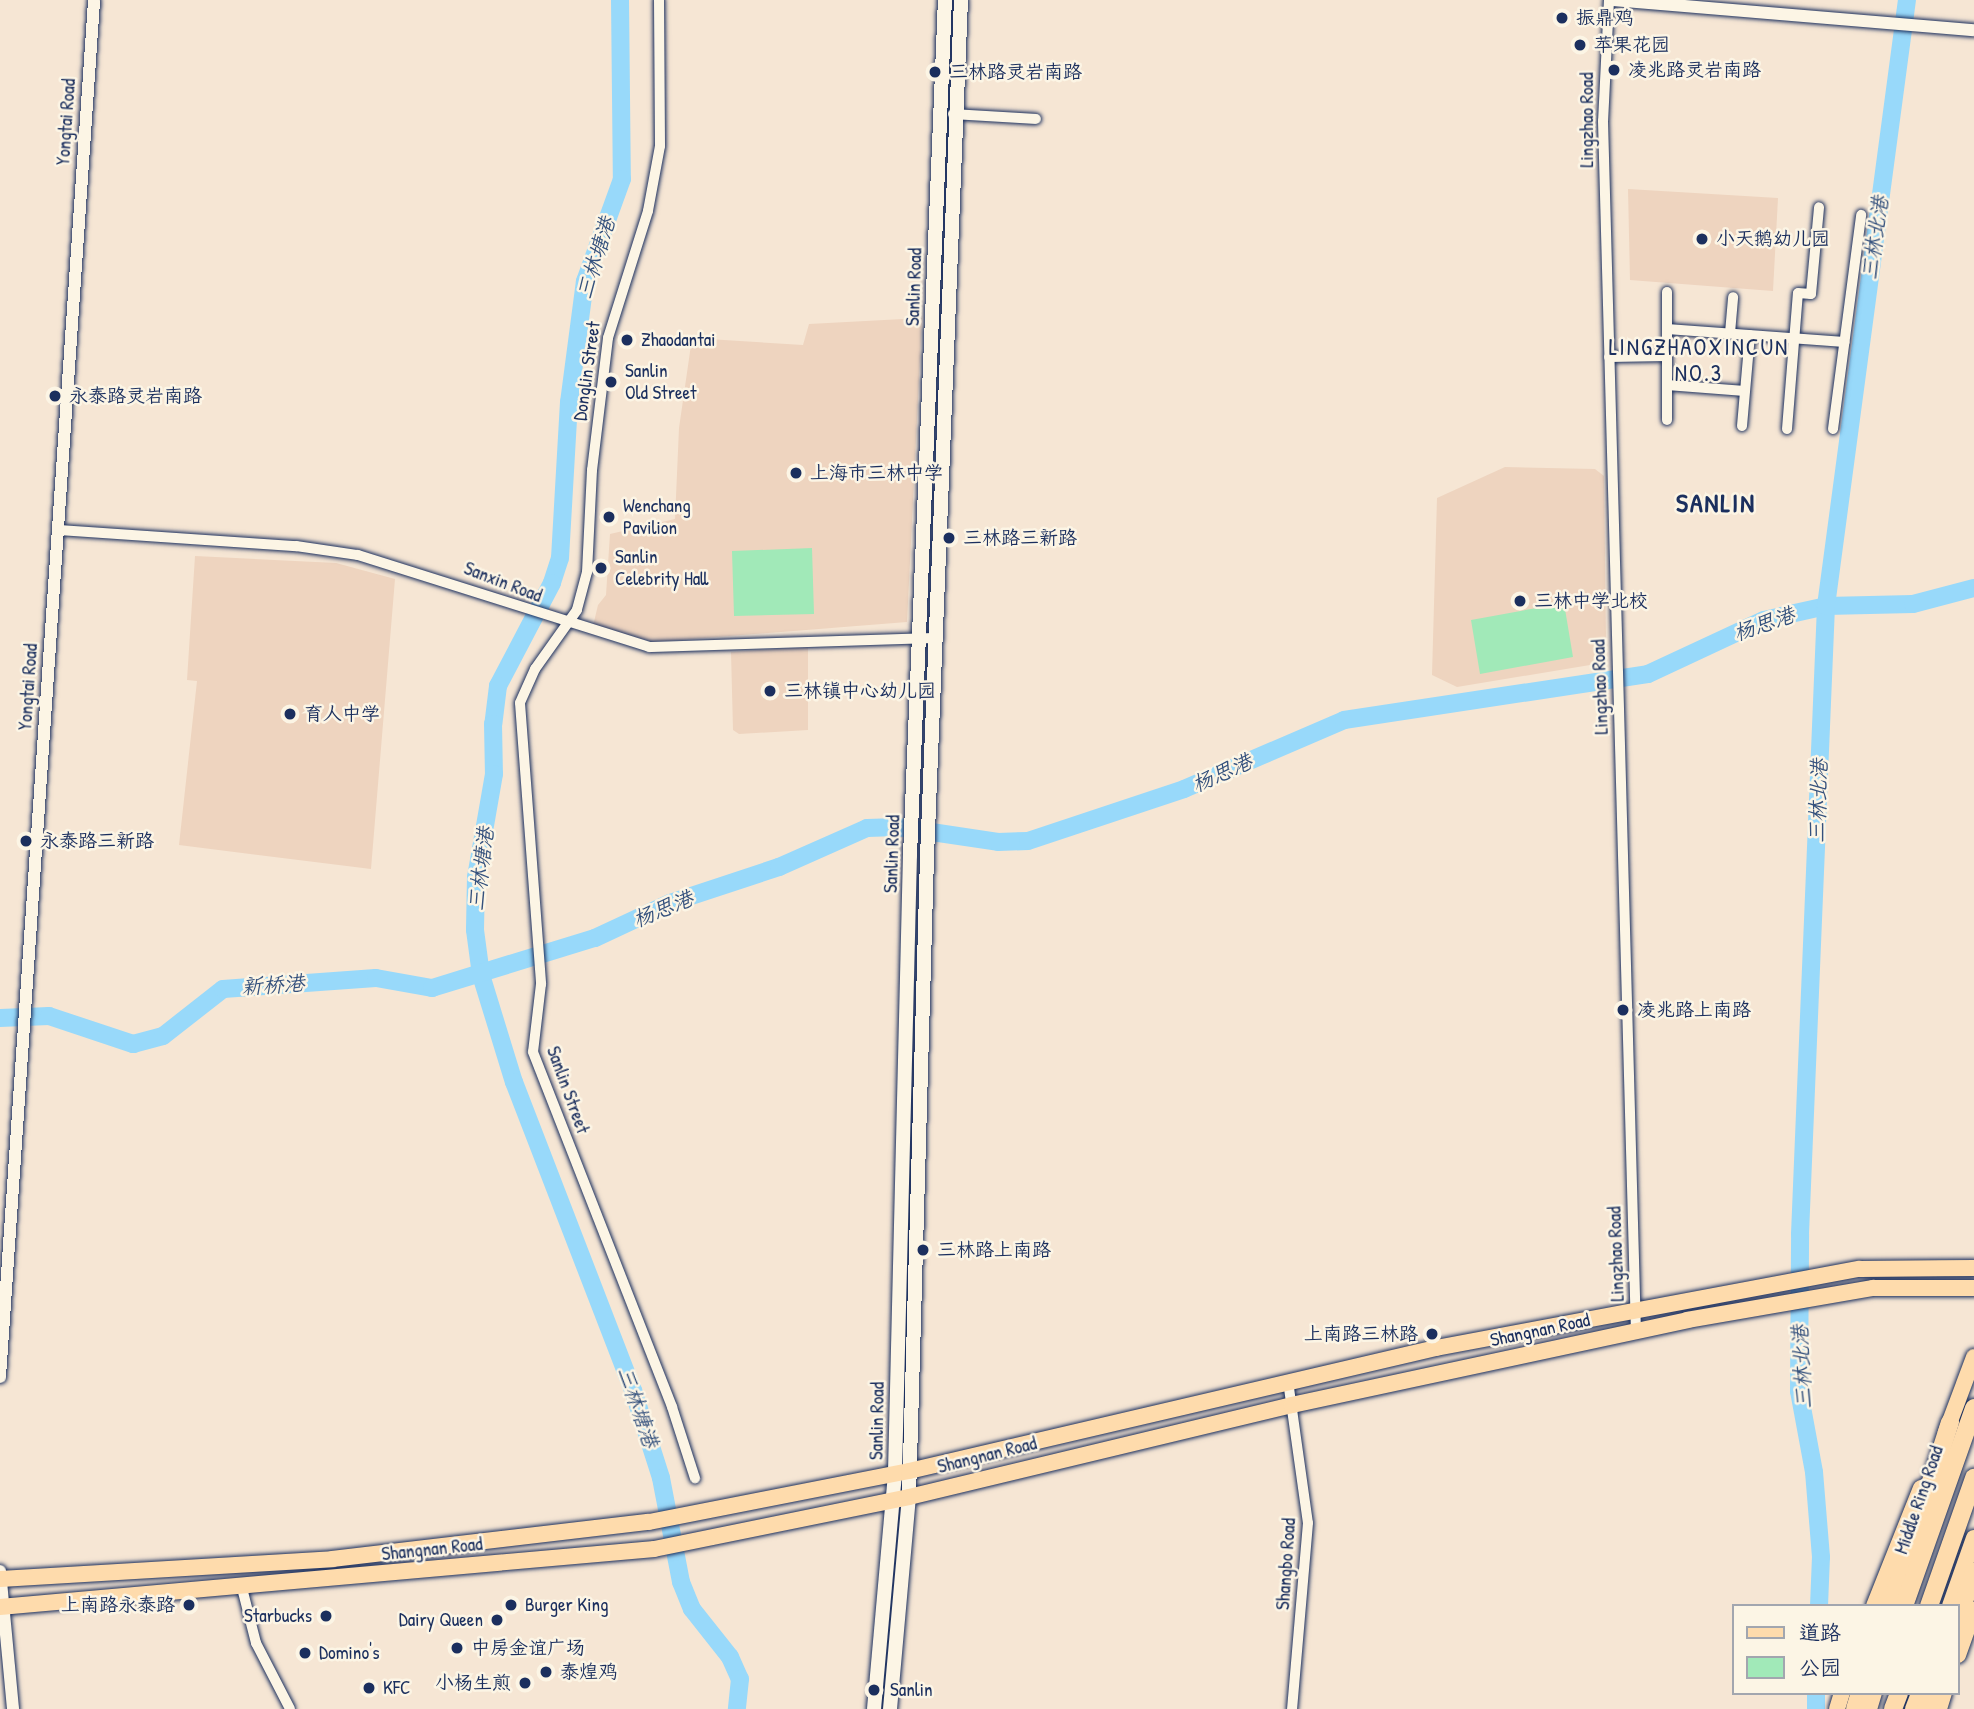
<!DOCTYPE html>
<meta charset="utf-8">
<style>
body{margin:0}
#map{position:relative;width:1974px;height:1709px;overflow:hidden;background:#f6e6d4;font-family:"Patrick Hand","LXGW WenKai TC",sans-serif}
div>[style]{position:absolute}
.built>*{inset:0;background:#eed4bf}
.green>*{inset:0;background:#a1e9b8}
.river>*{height:18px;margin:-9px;padding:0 9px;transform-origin:9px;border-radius:9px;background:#98d9fa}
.roads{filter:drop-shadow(0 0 2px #1b2f5e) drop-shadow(0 0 2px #1b2f5e)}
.minor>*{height:10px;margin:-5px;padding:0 5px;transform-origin:5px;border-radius:5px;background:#fcf5e5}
.tertiary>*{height:12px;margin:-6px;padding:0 6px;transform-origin:6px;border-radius:6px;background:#fcf5e5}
.secondary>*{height:14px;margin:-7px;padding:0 7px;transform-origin:7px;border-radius:7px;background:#fcf5e5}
.primary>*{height:16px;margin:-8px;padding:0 8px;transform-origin:8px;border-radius:8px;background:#fedbac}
.trunk>*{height:18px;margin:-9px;padding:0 9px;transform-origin:9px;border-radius:9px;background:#fedbac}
.dots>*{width:19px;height:19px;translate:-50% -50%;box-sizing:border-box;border:4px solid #fcf5e5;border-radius:50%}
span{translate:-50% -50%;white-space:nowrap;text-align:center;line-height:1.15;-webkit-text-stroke:5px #fcf5e5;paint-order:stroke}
.poi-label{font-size:19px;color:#1b2f5e}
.left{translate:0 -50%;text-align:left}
.right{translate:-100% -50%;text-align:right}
.street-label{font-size:19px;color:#1b2f5e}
.water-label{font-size:21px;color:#34517d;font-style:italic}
.quarter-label{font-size:23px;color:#1b2f5e;letter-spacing:2px}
.district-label{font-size:26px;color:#1b2f5e;font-weight:700;letter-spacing:2px}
.legend{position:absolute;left:1732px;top:1604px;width:228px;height:91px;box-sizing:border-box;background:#fcf5e5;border:2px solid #a2a6af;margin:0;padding:9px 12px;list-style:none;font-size:21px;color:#1b2f5e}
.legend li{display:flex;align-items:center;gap:14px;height:35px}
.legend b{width:35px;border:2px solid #a2a6af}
</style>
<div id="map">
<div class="built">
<i style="clip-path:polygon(1628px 189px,1778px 198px,1773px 291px,1630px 280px)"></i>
<i style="clip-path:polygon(922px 318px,907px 622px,654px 642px,593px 626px,598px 605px,606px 595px,610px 534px,675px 519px,679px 428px,692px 338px,803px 345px,809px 324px)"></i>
<i style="clip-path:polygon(1505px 467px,1595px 469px,1604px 476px,1606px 645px,1600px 658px,1590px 665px,1457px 687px,1432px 675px,1437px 498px)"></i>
<i style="clip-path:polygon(195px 556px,336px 563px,395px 579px,371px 869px,179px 845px,197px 681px,187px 680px)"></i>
<i style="clip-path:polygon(808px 647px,808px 730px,739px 734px,733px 730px,731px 652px)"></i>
</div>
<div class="green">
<i style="clip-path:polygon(812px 548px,814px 614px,734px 616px,732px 551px)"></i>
<i style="clip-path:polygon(1564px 603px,1573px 657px,1480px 674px,1471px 620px)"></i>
</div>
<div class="river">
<i style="left:620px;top:0;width:179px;rotate:89.4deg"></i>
<i style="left:622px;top:179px;width:109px;rotate:109.9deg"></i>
<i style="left:585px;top:281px;width:122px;rotate:97.5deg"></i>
<i style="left:569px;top:402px;width:156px;rotate:93.3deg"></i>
<i style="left:560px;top:558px;width:26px;rotate:108deg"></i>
<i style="left:552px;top:583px;width:116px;rotate:117.7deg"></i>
<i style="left:498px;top:686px;width:38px;rotate:97deg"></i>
<i style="left:493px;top:724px;width:50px;rotate:88.9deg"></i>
<i style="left:494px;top:774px;width:105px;rotate:99.9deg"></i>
<i style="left:476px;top:877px;width:53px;rotate:91.1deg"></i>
<i style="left:475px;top:930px;width:45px;rotate:82.4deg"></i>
<i style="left:481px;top:975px;width:112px;rotate:72.9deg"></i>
<i style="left:514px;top:1082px;width:330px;rotate:68.9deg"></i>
<i style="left:633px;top:1390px;width:92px;rotate:72.3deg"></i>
<i style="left:661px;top:1478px;width:106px;rotate:79.1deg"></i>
<i style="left:681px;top:1582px;width:29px;rotate:68deg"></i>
<i style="left:692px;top:1609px;width:61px;rotate:51.6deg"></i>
<i style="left:730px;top:1657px;width:24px;rotate:66deg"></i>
<i style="left:740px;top:1679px;width:30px;rotate:96deg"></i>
<i style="left:0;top:1018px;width:49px;rotate:-2.3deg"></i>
<i style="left:49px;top:1016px;width:89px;rotate:18.4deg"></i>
<i style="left:133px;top:1044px;width:31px;rotate:-15deg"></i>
<i style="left:163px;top:1036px;width:76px;rotate:-38.1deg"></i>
<i style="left:223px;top:989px;width:153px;rotate:-4.1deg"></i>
<i style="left:376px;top:978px;width:57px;rotate:10.1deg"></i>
<i style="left:432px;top:988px;width:170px;rotate:-17.1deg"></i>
<i style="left:595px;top:938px;width:83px;rotate:-25deg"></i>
<i style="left:670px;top:903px;width:115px;rotate:-18.3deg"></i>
<i style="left:779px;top:867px;width:96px;rotate:-23.9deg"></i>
<i style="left:867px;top:828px;width:31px;rotate:-2deg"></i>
<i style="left:898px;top:827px;width:101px;rotate:8.5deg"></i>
<i style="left:998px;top:842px;width:30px;rotate:-2deg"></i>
<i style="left:1028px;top:841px;width:164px;rotate:-18.4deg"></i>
<i style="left:1184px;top:789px;width:174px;rotate:-23.3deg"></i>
<i style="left:1344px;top:720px;width:307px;rotate:-8.6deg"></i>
<i style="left:1648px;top:674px;width:128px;rotate:-25deg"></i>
<i style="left:1764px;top:620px;width:64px;rotate:-12.7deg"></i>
<i style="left:1826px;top:606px;width:87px;rotate:-1.3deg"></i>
<i style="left:1913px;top:604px;width:63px;rotate:-14.7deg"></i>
<i style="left:1819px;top:1606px;width:49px;rotate:-87.7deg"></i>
<i style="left:1821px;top:1557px;width:85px;rotate:-94.7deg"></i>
<i style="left:1814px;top:1472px;width:82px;rotate:-100.5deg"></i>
<i style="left:1799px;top:1391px;width:157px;rotate:-89.6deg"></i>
<i style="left:1800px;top:1234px;width:629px;rotate:-87.63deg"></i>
<i style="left:1826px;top:606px;width:611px;rotate:-82.39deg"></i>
<i style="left:1816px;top:1709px;width:16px;rotate:-90deg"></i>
</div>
<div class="roads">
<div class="minor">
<i style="left:659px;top:0;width:146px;rotate:89.6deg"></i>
<i style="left:660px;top:146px;width:66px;rotate:100.5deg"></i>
<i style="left:648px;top:211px;width:133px;rotate:107.5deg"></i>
<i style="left:608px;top:338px;width:133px;rotate:96.9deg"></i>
<i style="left:592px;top:470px;width:102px;rotate:92.8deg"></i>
<i style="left:587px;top:572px;width:39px;rotate:105deg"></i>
<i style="left:577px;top:610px;width:72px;rotate:125.4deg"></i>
<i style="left:535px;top:669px;width:37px;rotate:114deg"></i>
<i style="left:520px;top:703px;width:282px;rotate:85.7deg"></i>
<i style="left:541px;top:984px;width:68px;rotate:96.7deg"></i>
<i style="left:533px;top:1052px;width:381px;rotate:68.6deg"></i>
<i style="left:672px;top:1407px;width:75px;rotate:72.1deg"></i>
<i style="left:1609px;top:0;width:121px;rotate:92.8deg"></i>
<i style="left:1603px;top:121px;width:1210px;rotate:88.44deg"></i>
<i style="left:953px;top:114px;width:83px;rotate:3.4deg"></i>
<i style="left:1667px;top:329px;width:178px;rotate:4.2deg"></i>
<i style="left:1730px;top:333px;width:36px;rotate:-85deg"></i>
<i style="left:1609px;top:357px;width:58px;rotate:-1deg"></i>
<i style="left:1667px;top:385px;width:78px;rotate:4.4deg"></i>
<i style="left:1667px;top:420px;width:128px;rotate:-90deg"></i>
<i style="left:1742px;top:426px;width:91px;rotate:-85deg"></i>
<i style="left:1787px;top:429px;width:136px;rotate:-85.4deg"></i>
<i style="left:1798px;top:293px;width:13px;rotate:4deg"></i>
<i style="left:1811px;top:294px;width:87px;rotate:-84.7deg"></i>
<i style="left:1833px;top:429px;width:216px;rotate:-82.5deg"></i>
<i style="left:59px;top:530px;width:238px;rotate:3.9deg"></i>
<i style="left:296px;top:546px;width:63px;rotate:8.3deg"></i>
<i style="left:358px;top:555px;width:305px;rotate:17.5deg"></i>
<i style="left:649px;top:647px;width:287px;rotate:-1.8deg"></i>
<i style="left:1288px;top:1381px;width:143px;rotate:82deg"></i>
<i style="left:1308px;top:1523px;width:187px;rotate:94.9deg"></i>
<i style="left:242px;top:1588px;width:57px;rotate:75.7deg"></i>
<i style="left:256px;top:1643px;width:74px;rotate:62.7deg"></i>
</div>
<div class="tertiary">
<i style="left:1613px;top:0;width:362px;rotate:4.8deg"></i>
<i style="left:0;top:1377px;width:1380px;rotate:-86.09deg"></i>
<i style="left:0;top:1571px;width:139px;rotate:84.6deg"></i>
</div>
<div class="secondary">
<i style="left:874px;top:1709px;width:238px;rotate:-84.9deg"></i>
<i style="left:895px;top:1472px;width:617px;rotate:-88.61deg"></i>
<i style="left:910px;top:855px;width:856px;rotate:-87.66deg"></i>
<i style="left:890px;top:1709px;width:213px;rotate:-84.9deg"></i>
<i style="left:909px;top:1497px;width:640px;rotate:-88.39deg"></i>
<i style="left:927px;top:857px;width:858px;rotate:-87.73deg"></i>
</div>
<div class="primary">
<i style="left:1946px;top:1432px;width:80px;rotate:-69.5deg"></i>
<i style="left:0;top:1579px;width:333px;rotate:-3.4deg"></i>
<i style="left:332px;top:1559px;width:319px;rotate:-6.7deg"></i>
<i style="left:649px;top:1522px;width:265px;rotate:-11.1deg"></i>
<i style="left:909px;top:1471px;width:541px;rotate:-13.14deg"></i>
<i style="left:1436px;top:1348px;width:431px;rotate:-10.6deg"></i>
<i style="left:1860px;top:1269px;width:114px;rotate:-0.5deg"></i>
<i style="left:1874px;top:1606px;width:127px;rotate:-68.3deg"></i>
<i style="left:1950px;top:1606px;width:72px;rotate:-70.6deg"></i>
<i style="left:0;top:1607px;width:657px;rotate:-5.07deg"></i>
<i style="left:654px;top:1549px;width:260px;rotate:-11.5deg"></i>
<i style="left:909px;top:1497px;width:394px;rotate:-13.5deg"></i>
<i style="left:1292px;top:1405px;width:404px;rotate:-12.1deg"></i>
<i style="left:1687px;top:1320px;width:189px;rotate:-9.8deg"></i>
<i style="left:1873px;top:1288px;width:101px"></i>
<i style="left:1958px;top:1655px;width:48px;rotate:-70.4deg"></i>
<i style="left:1837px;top:1709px;width:17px;rotate:-73deg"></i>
<i style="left:1913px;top:1709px;width:17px;rotate:-69deg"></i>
<i style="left:1939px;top:1709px;width:17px;rotate:-73deg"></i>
</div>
<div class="trunk">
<i style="left:1891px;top:1606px;width:193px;rotate:-72.2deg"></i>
<i style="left:1904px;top:1606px;width:210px;rotate:-70.5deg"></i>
<i style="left:1929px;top:1606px;width:136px;rotate:-70.6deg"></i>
<i style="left:1958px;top:1619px;width:50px;rotate:-71.2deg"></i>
<i style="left:1855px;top:1709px;width:17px;rotate:-73deg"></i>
<i style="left:1868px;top:1709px;width:17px;rotate:-73deg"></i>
<i style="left:1893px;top:1709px;width:17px;rotate:-69deg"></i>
<i style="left:1926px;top:1709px;width:17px;rotate:-69deg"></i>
</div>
</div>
<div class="dots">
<i style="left:1562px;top:18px;background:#1b2f5e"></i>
<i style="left:1580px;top:45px;background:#1b2f5e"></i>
<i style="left:1614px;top:70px;background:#1b2f5e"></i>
<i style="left:935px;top:72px;background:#1b2f5e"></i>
<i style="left:1702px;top:239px;background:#1b2f5e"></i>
<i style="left:627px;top:340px;background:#1b2f5e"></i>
<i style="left:611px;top:382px;background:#1b2f5e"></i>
<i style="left:55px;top:396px;background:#1b2f5e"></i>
<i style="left:796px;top:473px;background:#1b2f5e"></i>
<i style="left:609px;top:517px;background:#1b2f5e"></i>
<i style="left:949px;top:538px;background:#1b2f5e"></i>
<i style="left:601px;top:568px;background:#1b2f5e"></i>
<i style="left:1520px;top:601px;background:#1b2f5e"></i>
<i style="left:770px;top:691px;background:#1b2f5e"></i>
<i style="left:290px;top:714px;background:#1b2f5e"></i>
<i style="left:26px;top:841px;background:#1b2f5e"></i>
<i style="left:1623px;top:1010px;background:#1b2f5e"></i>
<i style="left:923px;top:1250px;background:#1b2f5e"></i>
<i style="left:1432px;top:1334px;background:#1b2f5e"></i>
<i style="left:189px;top:1605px;background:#1b2f5e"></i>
<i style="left:511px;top:1605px;background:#1b2f5e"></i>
<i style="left:326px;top:1616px;background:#1b2f5e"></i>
<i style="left:497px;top:1620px;background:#1b2f5e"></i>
<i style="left:457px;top:1648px;background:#1b2f5e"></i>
<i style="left:305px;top:1653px;background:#1b2f5e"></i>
<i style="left:546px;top:1672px;background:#1b2f5e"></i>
<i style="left:525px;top:1683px;background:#1b2f5e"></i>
<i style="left:369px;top:1688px;background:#1b2f5e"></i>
<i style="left:874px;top:1690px;background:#1b2f5e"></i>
</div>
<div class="poi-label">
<span class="left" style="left:1576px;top:18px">振鼎鸡</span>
<span class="left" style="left:1594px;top:45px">苹果花园</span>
<span class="left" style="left:1628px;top:70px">凌兆路灵岩南路</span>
<span class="left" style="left:949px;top:72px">三林路灵岩南路</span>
<span class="left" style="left:1716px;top:239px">小天鹅幼儿园</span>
<span class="left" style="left:641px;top:340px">Zhaodantai</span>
<span class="left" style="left:625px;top:382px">Sanlin<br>Old Street</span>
<span class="left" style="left:69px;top:396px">永泰路灵岩南路</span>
<span class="left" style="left:810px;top:473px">上海市三林中学</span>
<span class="left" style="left:623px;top:517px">Wenchang<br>Pavilion</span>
<span class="left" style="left:963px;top:538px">三林路三新路</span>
<span class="left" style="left:615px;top:568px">Sanlin<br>Celebrity Hall</span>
<span class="left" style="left:1534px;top:601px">三林中学北校</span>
<span class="left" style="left:784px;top:691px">三林镇中心幼儿园</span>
<span class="left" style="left:304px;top:714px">育人中学</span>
<span class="left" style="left:40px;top:841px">永泰路三新路</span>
<span class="left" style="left:1637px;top:1010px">凌兆路上南路</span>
<span class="left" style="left:937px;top:1250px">三林路上南路</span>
<span class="right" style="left:1418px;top:1334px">上南路三林路</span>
<span class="right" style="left:175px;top:1605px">上南路永泰路</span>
<span class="left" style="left:525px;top:1605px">Burger King</span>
<span class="right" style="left:312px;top:1616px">Starbucks</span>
<span class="right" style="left:483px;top:1620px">Dairy Queen</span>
<span class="left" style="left:471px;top:1648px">中房金谊广场</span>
<span class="left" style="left:319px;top:1653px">Domino's</span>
<span class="left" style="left:560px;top:1672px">泰煌鸡</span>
<span class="right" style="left:511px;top:1683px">小杨生煎</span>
<span class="left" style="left:383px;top:1688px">KFC</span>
<span class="left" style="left:890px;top:1690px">Sanlin</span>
</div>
<div class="street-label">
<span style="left:1587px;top:120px;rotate:-90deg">Lingzhao Road</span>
<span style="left:66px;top:122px;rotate:-86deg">Yongtai Road</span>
<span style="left:914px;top:287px;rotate:-88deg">Sanlin Road</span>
<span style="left:587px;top:371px;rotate:-82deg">Donglin Street</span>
<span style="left:503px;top:582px;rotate:21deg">Sanxin Road</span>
<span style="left:28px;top:687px;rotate:-86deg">Yongtai Road</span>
<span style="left:1600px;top:687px;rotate:-92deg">Lingzhao Road</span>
<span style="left:892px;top:854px;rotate:-88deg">Sanlin Road</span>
<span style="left:568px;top:1090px;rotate:70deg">Sanlin Street</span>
<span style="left:1616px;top:1254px;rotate:-92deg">Lingzhao Road</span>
<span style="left:1540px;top:1330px;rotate:-12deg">Shangnan Road</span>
<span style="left:877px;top:1421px;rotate:-89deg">Sanlin Road</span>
<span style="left:987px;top:1455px;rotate:-14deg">Shangnan Road</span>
<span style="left:1919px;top:1500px;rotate:-71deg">Middle Ring Road</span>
<span style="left:432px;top:1549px;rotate:-6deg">Shangnan Road</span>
<span style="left:1286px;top:1564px;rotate:-86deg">Shangbo Road</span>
</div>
<div class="water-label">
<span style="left:1875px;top:238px;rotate:-82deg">三林北港</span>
<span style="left:596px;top:258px;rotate:-73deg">三林塘港</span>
<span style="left:1764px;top:624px;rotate:-19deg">杨思港</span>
<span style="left:1222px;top:773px;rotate:-24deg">杨思港</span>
<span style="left:1818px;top:801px;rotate:-88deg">三林北港</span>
<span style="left:481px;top:869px;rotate:-83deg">三林塘港</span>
<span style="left:663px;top:909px;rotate:-22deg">杨思港</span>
<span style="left:273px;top:985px;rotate:-4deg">新桥港</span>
<span style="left:1802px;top:1367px;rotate:-93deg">三林北港</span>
<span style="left:638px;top:1407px;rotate:71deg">三林塘港</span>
</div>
<div class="quarter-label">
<span style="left:1699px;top:360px">LINGZHAOXINCUN<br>NO.3</span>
</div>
<div class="district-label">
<span style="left:1716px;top:503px">SANLIN</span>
</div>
<ul class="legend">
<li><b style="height:9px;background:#fedbac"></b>道路</li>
<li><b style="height:19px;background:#a1e9b8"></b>公园</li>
</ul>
</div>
